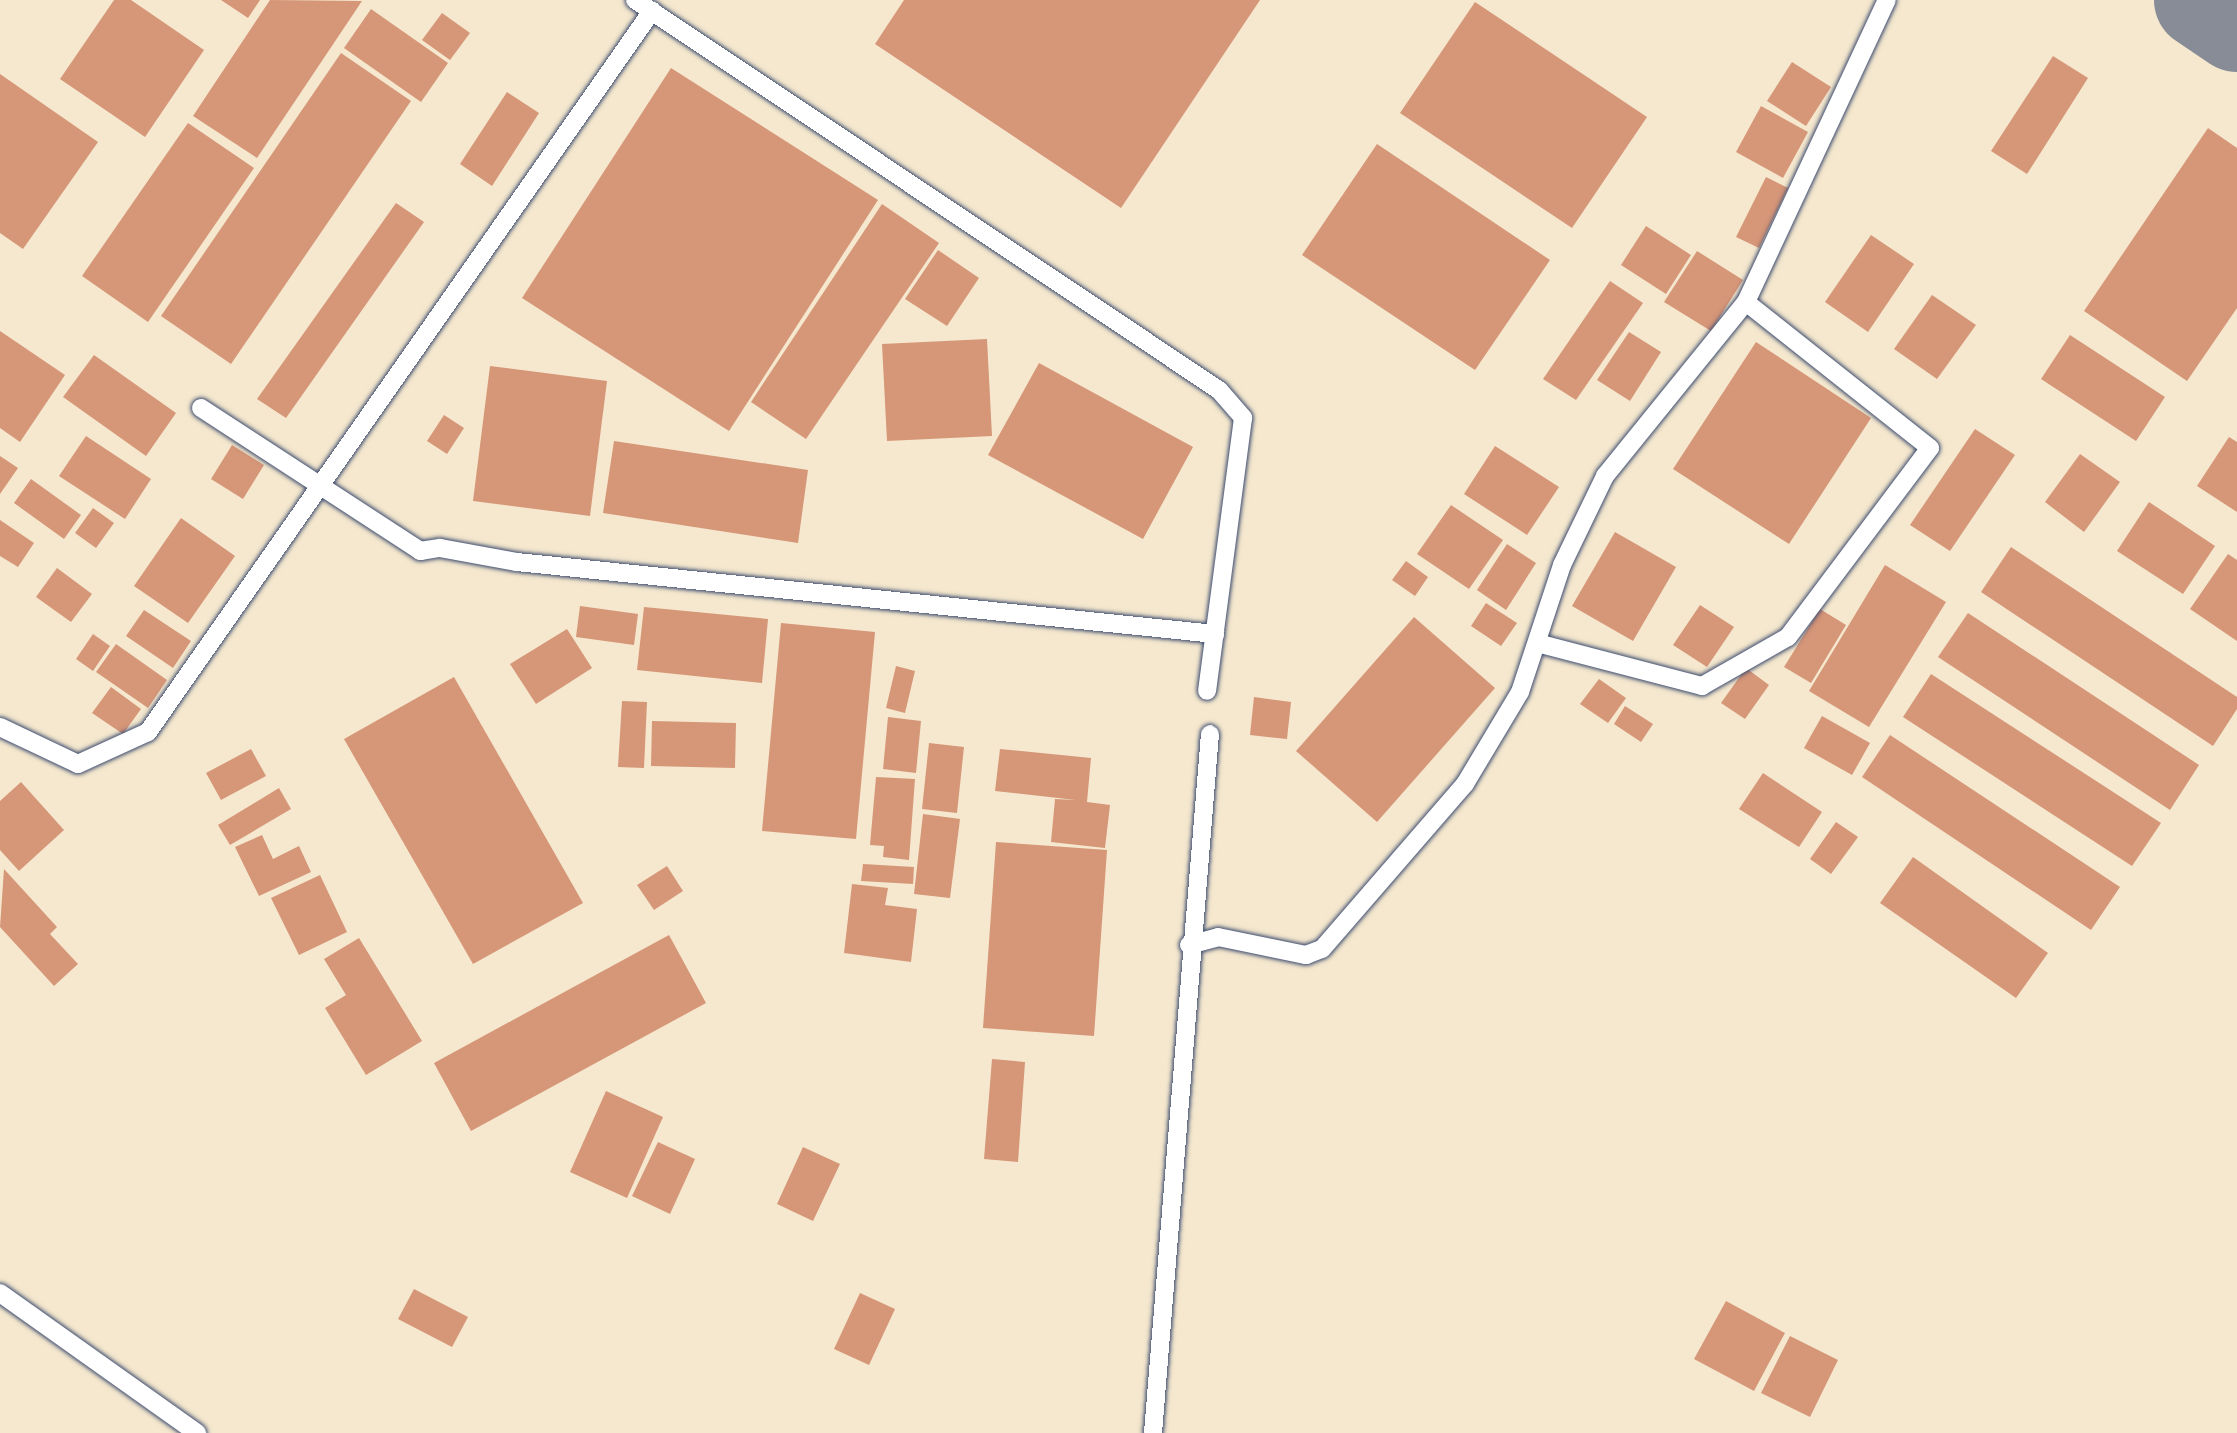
<!DOCTYPE html>
<style>
body{margin:0}
#map{position:relative;width:2237px;height:1433px;overflow:hidden;background:#f5e8ce;font-family:"Libre Caslon Text",serif}
div>[style]{position:absolute}
.taxiway>*{height:98px;margin:-49px;padding:0 49px;transform-origin:49px;border-radius:49px;background:#888c96}
.building>*{inset:0;background:#d69678}
.roads{filter:drop-shadow(0 0 2px #3c4b6f) drop-shadow(0 0 2px #3c4b6f)}
.service>*{height:18px;margin:-9px;padding:0 9px;transform-origin:9px;border-radius:9px;background:#fff}
span{translate:-50% -50%;white-space:nowrap;text-align:center;line-height:1.15;-webkit-text-stroke:9px #fcf5e5;paint-order:stroke}
</style>
<div id="map">
<div class="taxiway">
<i style="left:2203px;top:0;width:41px;rotate:34.1deg"></i>
</div>
<div class="building">
<i style="clip-path:polygon(114px 0,131px 0,204px 50px,145px 137px,60px 79px)"></i>
<i style="clip-path:polygon(221px 0,260px 0,248px 18px)"></i>
<i style="clip-path:polygon(270px 0,362px 1px,257px 158px,193px 116px)"></i>
<i style="clip-path:polygon(904px 0,1260px 0,1121px 208px,875px 44px)"></i>
<i style="clip-path:polygon(1475px 2px,1647px 117px,1572px 228px,1400px 113px)"></i>
<i style="clip-path:polygon(371px 9px,448px 63px,421px 102px,344px 48px)"></i>
<i style="clip-path:polygon(442px 13px,470px 33px,450px 60px,422px 40px)"></i>
<i style="clip-path:polygon(341px 53px,411px 101px,231px 364px,161px 316px)"></i>
<i style="clip-path:polygon(2053px 56px,2088px 78px,2027px 174px,1991px 151px)"></i>
<i style="clip-path:polygon(1792px 62px,1831px 87px,1806px 126px,1767px 101px)"></i>
<i style="clip-path:polygon(671px 68px,878px 200px,729px 431px,522px 298px)"></i>
<i style="clip-path:polygon(0 74px,98px 142px,23px 249px,0 233px)"></i>
<i style="clip-path:polygon(507px 92px,539px 113px,492px 186px,460px 164px)"></i>
<i style="clip-path:polygon(1761px 106px,1808px 132px,1783px 178px,1736px 152px)"></i>
<i style="clip-path:polygon(188px 123px,254px 168px,148px 322px,82px 276px)"></i>
<i style="clip-path:polygon(2208px 128px,2237px 148px,2237px 308px,2187px 381px,2084px 311px)"></i>
<i style="clip-path:polygon(1377px 144px,1550px 260px,1475px 370px,1302px 255px)"></i>
<i style="clip-path:polygon(1766px 177px,1788px 188px,1759px 248px,1736px 237px)"></i>
<i style="clip-path:polygon(396px 203px,424px 222px,286px 418px,257px 399px)"></i>
<i style="clip-path:polygon(882px 204px,939px 243px,806px 439px,751px 402px)"></i>
<i style="clip-path:polygon(1646px 226px,1691px 255px,1666px 294px,1621px 265px)"></i>
<i style="clip-path:polygon(1871px 235px,1914px 264px,1868px 332px,1825px 302px)"></i>
<i style="clip-path:polygon(938px 250px,979px 278px,947px 326px,905px 299px)"></i>
<i style="clip-path:polygon(1697px 251px,1743px 280px,1711px 331px,1664px 302px)"></i>
<i style="clip-path:polygon(1610px 281px,1643px 303px,1576px 400px,1543px 379px)"></i>
<i style="clip-path:polygon(1932px 295px,1976px 325px,1937px 379px,1894px 349px)"></i>
<i style="clip-path:polygon(0 331px,65px 375px,20px 442px,0 428px)"></i>
<i style="clip-path:polygon(1629px 332px,1661px 352px,1630px 401px,1597px 380px)"></i>
<i style="clip-path:polygon(2070px 335px,2165px 397px,2136px 441px,2041px 379px)"></i>
<i style="clip-path:polygon(987px 339px,992px 436px,887px 441px,882px 344px)"></i>
<i style="clip-path:polygon(1756px 342px,1871px 418px,1789px 544px,1673px 469px)"></i>
<i style="clip-path:polygon(94px 355px,176px 413px,146px 456px,63px 397px)"></i>
<i style="clip-path:polygon(1039px 363px,1193px 447px,1143px 539px,988px 455px)"></i>
<i style="clip-path:polygon(490px 366px,607px 381px,590px 516px,473px 501px)"></i>
<i style="clip-path:polygon(444px 415px,464px 428px,447px 454px,427px 441px)"></i>
<i style="clip-path:polygon(1975px 429px,2015px 455px,1950px 551px,1910px 525px)"></i>
<i style="clip-path:polygon(86px 436px,151px 479px,125px 519px,59px 476px)"></i>
<i style="clip-path:polygon(2229px 437px,2237px 442px,2237px 512px,2197px 486px)"></i>
<i style="clip-path:polygon(614px 441px,808px 470px,798px 543px,603px 513px)"></i>
<i style="clip-path:polygon(232px 445px,264px 465px,243px 499px,211px 479px)"></i>
<i style="clip-path:polygon(1495px 446px,1559px 487px,1527px 535px,1464px 494px)"></i>
<i style="clip-path:polygon(2080px 454px,2120px 482px,2084px 532px,2045px 502px)"></i>
<i style="clip-path:polygon(0 456px,18px 468px,0 494px)"></i>
<i style="clip-path:polygon(31px 479px,81px 515px,64px 539px,14px 503px)"></i>
<i style="clip-path:polygon(2149px 502px,2215px 546px,2183px 594px,2117px 551px)"></i>
<i style="clip-path:polygon(1451px 505px,1503px 540px,1469px 589px,1417px 554px)"></i>
<i style="clip-path:polygon(93px 508px,114px 523px,96px 548px,75px 533px)"></i>
<i style="clip-path:polygon(181px 518px,235px 556px,188px 623px,134px 586px)"></i>
<i style="clip-path:polygon(0 520px,34px 543px,18px 567px,0 556px)"></i>
<i style="clip-path:polygon(1615px 532px,1676px 567px,1633px 641px,1572px 606px)"></i>
<i style="clip-path:polygon(1507px 544px,1536px 563px,1506px 610px,1477px 590px)"></i>
<i style="clip-path:polygon(2011px 547px,2237px 697px,2237px 709px,2213px 746px,1981px 592px)"></i>
<i style="clip-path:polygon(2228px 554px,2237px 560px,2237px 641px,2190px 609px)"></i>
<i style="clip-path:polygon(1406px 561px,1428px 577px,1415px 596px,1392px 580px)"></i>
<i style="clip-path:polygon(1885px 565px,1946px 602px,1869px 727px,1809px 691px)"></i>
<i style="clip-path:polygon(57px 568px,92px 594px,71px 622px,36px 597px)"></i>
<i style="clip-path:polygon(1486px 603px,1517px 623px,1501px 646px,1471px 626px)"></i>
<i style="clip-path:polygon(1700px 605px,1734px 627px,1707px 667px,1673px 645px)"></i>
<i style="clip-path:polygon(580px 606px,638px 614px,634px 645px,576px 637px)"></i>
<i style="clip-path:polygon(644px 607px,768px 619px,762px 683px,637px 670px)"></i>
<i style="clip-path:polygon(1820px 609px,1846px 625px,1811px 683px,1784px 667px)"></i>
<i style="clip-path:polygon(144px 610px,191px 641px,173px 668px,126px 636px)"></i>
<i style="clip-path:polygon(1968px 613px,2199px 765px,2170px 810px,1938px 657px)"></i>
<i style="clip-path:polygon(1414px 617px,1495px 688px,1377px 822px,1296px 751px)"></i>
<i style="clip-path:polygon(781px 623px,875px 632px,856px 839px,762px 831px)"></i>
<i style="clip-path:polygon(567px 629px,592px 668px,536px 704px,510px 664px)"></i>
<i style="clip-path:polygon(93px 634px,110px 646px,93px 671px,76px 659px)"></i>
<i style="clip-path:polygon(116px 644px,167px 680px,148px 708px,96px 672px)"></i>
<i style="clip-path:polygon(896px 666px,915px 671px,905px 713px,886px 708px)"></i>
<i style="clip-path:polygon(1746px 668px,1769px 685px,1745px 719px,1721px 703px)"></i>
<i style="clip-path:polygon(1931px 674px,2161px 823px,2132px 866px,1903px 717px)"></i>
<i style="clip-path:polygon(454px 677px,583px 903px,473px 964px,344px 739px)"></i>
<i style="clip-path:polygon(1599px 679px,1626px 698px,1608px 723px,1580px 704px)"></i>
<i style="clip-path:polygon(111px 687px,141px 709px,123px 734px,92px 713px)"></i>
<i style="clip-path:polygon(1254px 697px,1291px 702px,1287px 739px,1250px 735px)"></i>
<i style="clip-path:polygon(622px 701px,647px 702px,644px 768px,618px 767px)"></i>
<i style="clip-path:polygon(1625px 706px,1653px 724px,1641px 742px,1614px 724px)"></i>
<i style="clip-path:polygon(1822px 716px,1870px 743px,1852px 775px,1804px 748px)"></i>
<i style="clip-path:polygon(888px 717px,921px 721px,916px 773px,883px 769px)"></i>
<i style="clip-path:polygon(652px 721px,736px 723px,735px 768px,651px 766px)"></i>
<i style="clip-path:polygon(1890px 735px,2120px 887px,2091px 930px,1862px 777px)"></i>
<i style="clip-path:polygon(929px 743px,964px 747px,957px 813px,922px 809px)"></i>
<i style="clip-path:polygon(251px 749px,266px 776px,221px 800px,206px 773px)"></i>
<i style="clip-path:polygon(1000px 749px,1091px 758px,1087px 802px,1110px 805px,1105px 848px,1051px 842px,1055px 799px,1076px 800px,995px 791px)"></i>
<i style="clip-path:polygon(1763px 773px,1822px 812px,1799px 847px,1739px 809px)"></i>
<i style="clip-path:polygon(876px 777px,915px 779px,909px 860px,883px 857px,884px 846px,870px 845px)"></i>
<i style="clip-path:polygon(21px 782px,64px 830px,19px 871px,0 850px,0 801px)"></i>
<i style="clip-path:polygon(279px 788px,291px 809px,230px 845px,218px 825px)"></i>
<i style="clip-path:polygon(923px 814px,960px 819px,950px 898px,914px 894px)"></i>
<i style="clip-path:polygon(1836px 822px,1858px 837px,1831px 874px,1810px 859px)"></i>
<i style="clip-path:polygon(262px 835px,273px 859px,299px 846px,311px 872px,259px 896px,235px 847px)"></i>
<i style="clip-path:polygon(996px 842px,1107px 850px,1094px 1036px,983px 1028px)"></i>
<i style="clip-path:polygon(1913px 857px,2048px 953px,2016px 998px,1880px 903px)"></i>
<i style="clip-path:polygon(863px 864px,914px 867px,913px 884px,861px 881px)"></i>
<i style="clip-path:polygon(667px 866px,683px 891px,654px 910px,637px 885px)"></i>
<i style="clip-path:polygon(4px 869px,57px 927px,50px 934px,78px 964px,54px 986px,0 927px)"></i>
<i style="clip-path:polygon(320px 875px,347px 932px,299px 955px,271px 898px)"></i>
<i style="clip-path:polygon(852px 884px,888px 888px,885px 905px,917px 909px,911px 962px,844px 953px)"></i>
<i style="clip-path:polygon(669px 935px,706px 1003px,471px 1131px,434px 1063px)"></i>
<i style="clip-path:polygon(359px 938px,422px 1041px,366px 1075px,325px 1008px,346px 995px,324px 959px)"></i>
<i style="clip-path:polygon(992px 1059px,1025px 1062px,1018px 1162px,984px 1159px)"></i>
<i style="clip-path:polygon(606px 1091px,663px 1117px,627px 1198px,570px 1172px)"></i>
<i style="clip-path:polygon(658px 1142px,695px 1159px,670px 1214px,632px 1196px)"></i>
<i style="clip-path:polygon(803px 1147px,840px 1164px,813px 1221px,777px 1204px)"></i>
<i style="clip-path:polygon(414px 1289px,468px 1317px,452px 1347px,398px 1319px)"></i>
<i style="clip-path:polygon(860px 1293px,895px 1309px,869px 1365px,834px 1349px)"></i>
<i style="clip-path:polygon(1726px 1301px,1785px 1333px,1754px 1391px,1694px 1359px)"></i>
<i style="clip-path:polygon(1790px 1336px,1838px 1360px,1810px 1417px,1761px 1393px)"></i>
</div>
<div class="roads">
<div class="service">
<i style="left:635px;top:0;width:702px;rotate:33.74deg"></i>
<i style="left:1219px;top:390px;width:37px;rotate:49deg"></i>
<i style="left:1243px;top:418px;width:275px;rotate:97.5deg"></i>
<i style="left:201px;top:408px;width:262px;rotate:33.1deg"></i>
<i style="left:420px;top:551px;width:20px;rotate:-9deg"></i>
<i style="left:440px;top:548px;width:78px;rotate:10.3deg"></i>
<i style="left:517px;top:562px;width:702px;rotate:5.89deg"></i>
<i style="left:1537px;top:643px;width:171px;rotate:14.6deg"></i>
<i style="left:1702px;top:686px;width:99px;rotate:-29.7deg"></i>
<i style="left:1788px;top:637px;width:236px;rotate:-53.1deg"></i>
<i style="left:1930px;top:448px;width:235px;rotate:-141.6deg"></i>
<i style="left:0;top:727px;width:86px;rotate:25.4deg"></i>
<i style="left:78px;top:764px;width:77px;rotate:-24.6deg"></i>
<i style="left:148px;top:732px;width:880px;rotate:-55.05deg"></i>
<i style="left:1189px;top:945px;width:30px;rotate:-15deg"></i>
<i style="left:1218px;top:937px;width:90px;rotate:11.6deg"></i>
<i style="left:1306px;top:955px;width:17px;rotate:-21deg"></i>
<i style="left:1322px;top:949px;width:218px;rotate:-49.1deg"></i>
<i style="left:1465px;top:784px;width:107px;rotate:-59.1deg"></i>
<i style="left:1520px;top:692px;width:134px;rotate:-71.7deg"></i>
<i style="left:1562px;top:565px;width:99px;rotate:-64.2deg"></i>
<i style="left:1605px;top:476px;width:224px;rotate:-51deg"></i>
<i style="left:1746px;top:302px;width:333px;rotate:-65deg"></i>
<i style="left:0;top:1293px;width:242px;rotate:35.4deg"></i>
<i style="left:1153px;top:1433px;width:701px;rotate:-85.34deg"></i>
</div>
</div>
</div>
